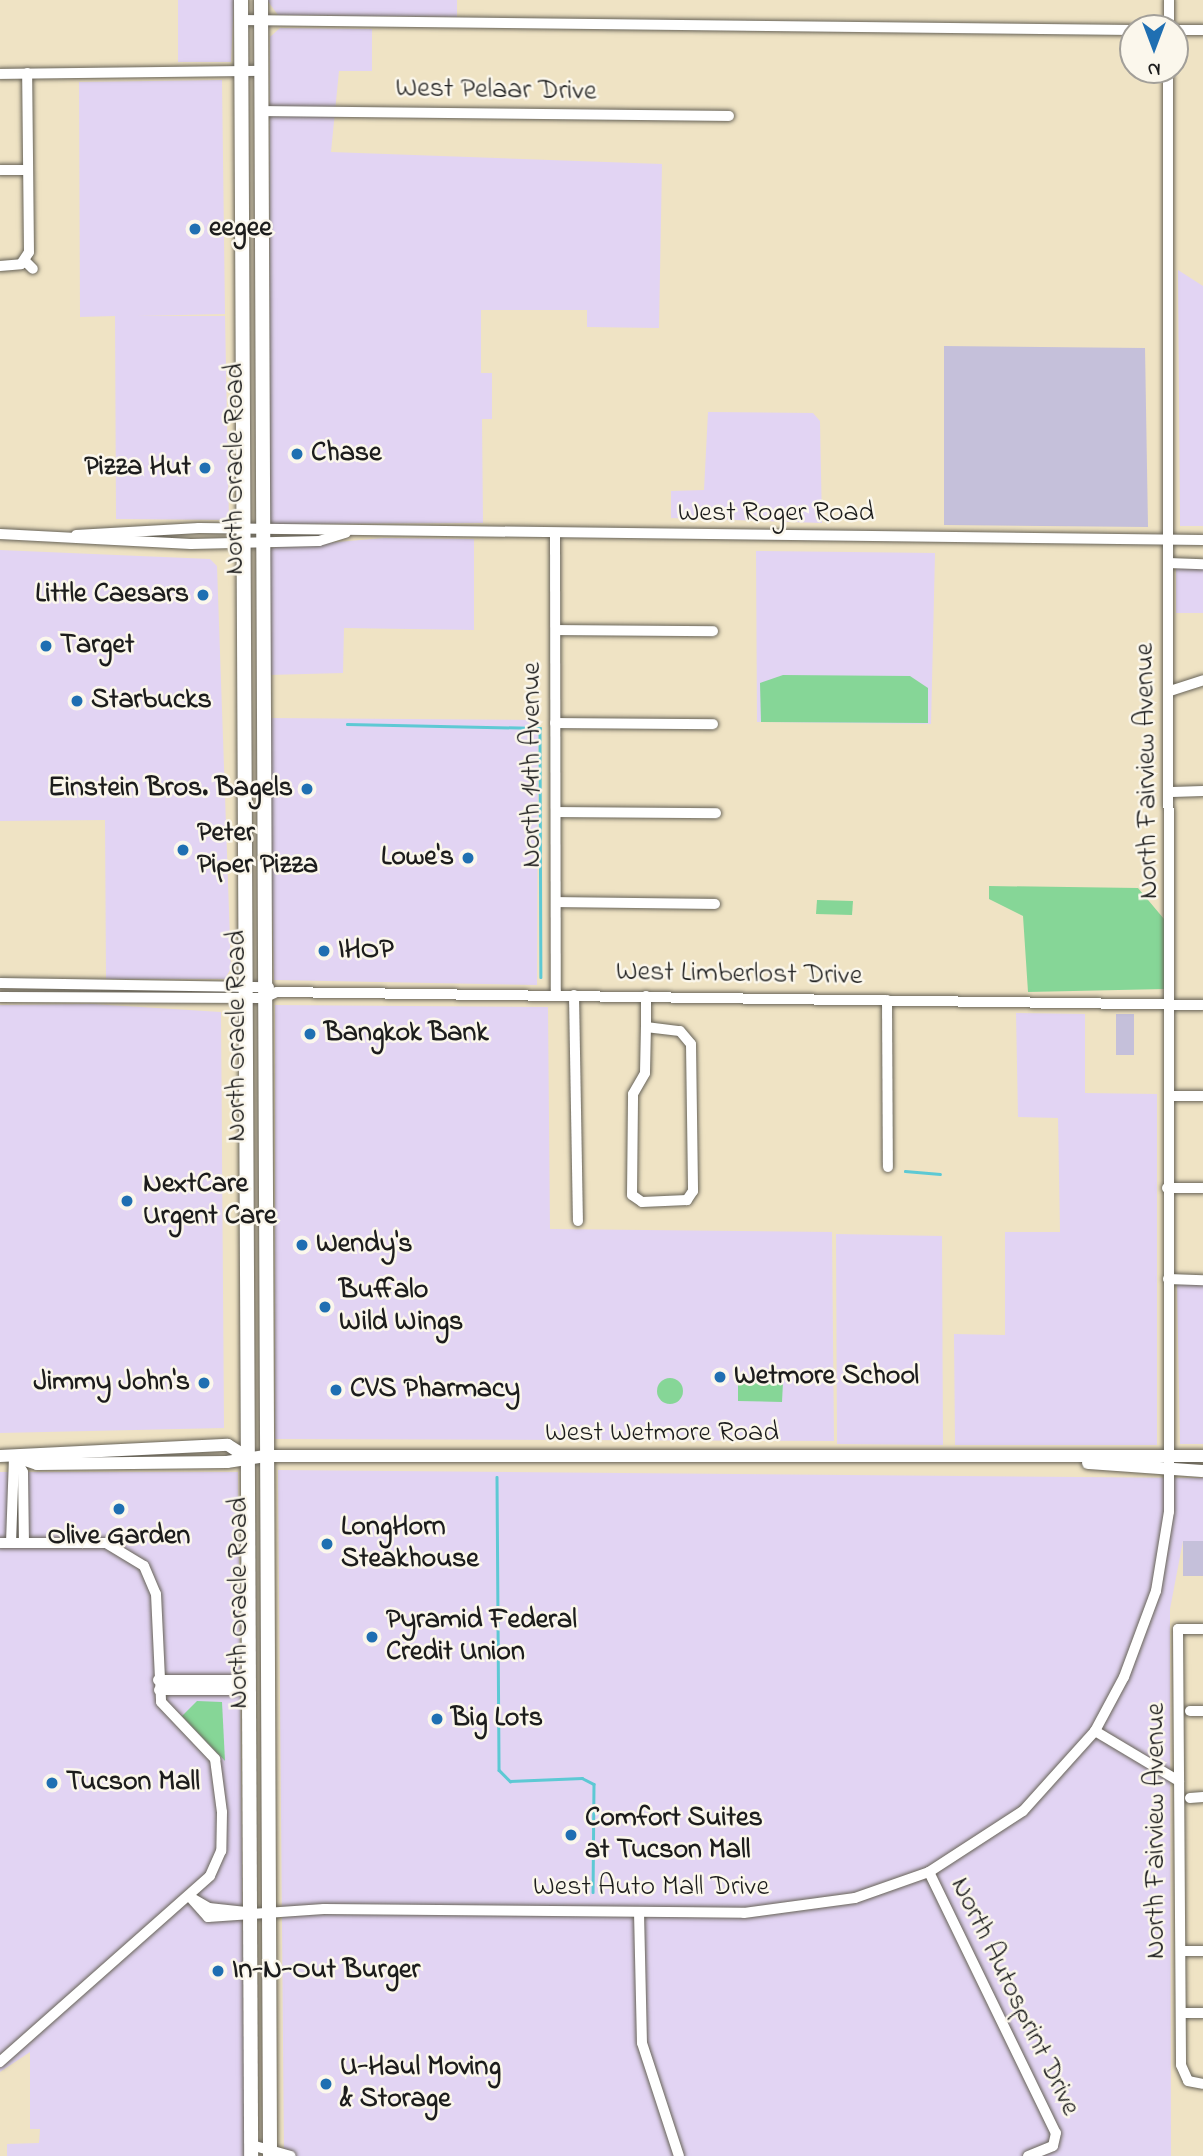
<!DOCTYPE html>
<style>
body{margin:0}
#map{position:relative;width:1203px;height:2156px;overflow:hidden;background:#efe3c4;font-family:"Indie Flower",sans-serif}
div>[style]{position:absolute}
.built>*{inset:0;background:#e2d4f3}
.industrial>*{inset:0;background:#c5c0da}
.green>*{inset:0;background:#86d697}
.round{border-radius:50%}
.stream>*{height:2.5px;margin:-1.25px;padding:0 1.25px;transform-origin:1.25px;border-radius:1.25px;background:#5dc9d4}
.roads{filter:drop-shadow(0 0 2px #666257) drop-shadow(0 0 2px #666257)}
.minor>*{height:10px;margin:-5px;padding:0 5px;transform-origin:5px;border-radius:5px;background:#fff}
.major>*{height:12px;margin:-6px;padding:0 6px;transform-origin:6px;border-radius:6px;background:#fff}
.highway>*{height:14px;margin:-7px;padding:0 7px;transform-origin:7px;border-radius:7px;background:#fff}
.dots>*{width:19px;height:19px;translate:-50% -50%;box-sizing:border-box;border:4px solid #fbf7ec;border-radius:50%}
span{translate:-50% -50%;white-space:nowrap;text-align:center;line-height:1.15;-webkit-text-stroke:5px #fbf7ec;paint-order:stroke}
.street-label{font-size:28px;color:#1c1c1c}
.poi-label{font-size:28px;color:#1c1c1c;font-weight:700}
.left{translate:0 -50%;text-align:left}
.right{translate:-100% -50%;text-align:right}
.north{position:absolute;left:1119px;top:14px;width:70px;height:70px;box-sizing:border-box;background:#fbf7ec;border:2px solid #a29f99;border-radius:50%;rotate:180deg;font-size:19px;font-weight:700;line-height:28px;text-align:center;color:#1c1c1c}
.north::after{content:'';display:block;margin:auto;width:24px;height:32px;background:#1f6fb2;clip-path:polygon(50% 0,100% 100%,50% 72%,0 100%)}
</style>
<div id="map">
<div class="built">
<i style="clip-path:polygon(178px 0,234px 0,231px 62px,178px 62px)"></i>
<i style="clip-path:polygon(267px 0,457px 0,457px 17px,278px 15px)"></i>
<i style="clip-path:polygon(280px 28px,372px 29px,372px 71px,339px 71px,331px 152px,662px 164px,659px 328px,587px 327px,587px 310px,481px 310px,481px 373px,492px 373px,492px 419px,482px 419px,483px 523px,269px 524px,270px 37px)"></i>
<i style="clip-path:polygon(222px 80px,225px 314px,137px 316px,225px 316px,229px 520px,116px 519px,115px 316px,80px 317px,79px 82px)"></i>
<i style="clip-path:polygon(1178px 270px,1203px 286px,1203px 526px,1180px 526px)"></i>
<i style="clip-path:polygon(708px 412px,813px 413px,820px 421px,822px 523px,671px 518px,671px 491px,704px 490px)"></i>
<i style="clip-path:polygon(384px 538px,474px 539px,474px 630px,344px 628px,343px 673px,268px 675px,267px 548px)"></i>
<i style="clip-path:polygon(0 550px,210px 559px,217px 566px,231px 968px,225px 979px,106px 979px,105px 820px,0 821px)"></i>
<i style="clip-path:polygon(756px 551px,935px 553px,931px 724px,757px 722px)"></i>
<i style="clip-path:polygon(1176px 567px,1203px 568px,1203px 613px,1176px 613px)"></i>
<i style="clip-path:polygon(268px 718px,538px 720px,537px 985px,274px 980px)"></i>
<i style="clip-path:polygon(92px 1004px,221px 1012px,224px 1428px,0 1433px,0 1005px)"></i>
<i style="clip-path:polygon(275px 1005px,548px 1007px,550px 1229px,832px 1232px,834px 1441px,275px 1439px)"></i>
<i style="clip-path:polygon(1016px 1013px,1085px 1014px,1085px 1093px,1157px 1094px,1157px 1445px,955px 1445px,954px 1334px,1005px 1335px,1005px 1232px,1060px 1232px,1058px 1118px,1018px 1117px)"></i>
<i style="clip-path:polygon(836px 1234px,942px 1236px,943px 1445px,837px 1444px)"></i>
<i style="clip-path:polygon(1177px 1284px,1203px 1284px,1203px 1444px,1180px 1444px)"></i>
<i style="clip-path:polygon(278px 1470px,1203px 1478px,1203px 1541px,1183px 1541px,1170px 1609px,1171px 2156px,284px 2156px)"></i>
<i style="clip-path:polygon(0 1472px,238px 1472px,245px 2156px,7px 2156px,7px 2144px,39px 2143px,40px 2129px,30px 2129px,30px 2052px,0 2072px)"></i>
</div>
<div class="industrial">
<i style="clip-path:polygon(944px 346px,1145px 348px,1148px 527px,944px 525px)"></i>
<i style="clip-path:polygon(1116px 1014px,1134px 1014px,1134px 1055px,1116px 1055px)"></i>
<i style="clip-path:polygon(1183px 1541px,1203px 1541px,1203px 1576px,1183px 1576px)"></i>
</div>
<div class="green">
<i style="clip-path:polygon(783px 675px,910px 676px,928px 688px,928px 723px,761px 722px,760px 683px)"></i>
<i style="clip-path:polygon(989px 886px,1138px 888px,1164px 919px,1164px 989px,1028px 992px,1023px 916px,989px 899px)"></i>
<i style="clip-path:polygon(817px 900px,853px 901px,852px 915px,816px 914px)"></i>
<i class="round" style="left:657px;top:1378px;width:26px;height:26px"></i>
<i style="clip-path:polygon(738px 1381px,783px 1382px,782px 1402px,738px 1401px)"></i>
<i style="clip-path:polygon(197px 1701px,222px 1702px,225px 1761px,182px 1716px)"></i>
</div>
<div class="stream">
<i style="left:347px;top:724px;width:193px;rotate:1.2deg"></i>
<i style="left:540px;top:728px;width:249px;rotate:89.8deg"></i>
<i style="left:905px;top:1171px;width:35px;rotate:5deg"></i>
<i style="left:497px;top:1477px;width:293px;rotate:89.6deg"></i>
<i style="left:499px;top:1770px;width:16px;rotate:45deg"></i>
<i style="left:510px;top:1781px;width:72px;rotate:-2.4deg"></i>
<i style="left:582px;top:1778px;width:13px;rotate:27deg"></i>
<i style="left:594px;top:1784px;width:108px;rotate:90.5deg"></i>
</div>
<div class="roads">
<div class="minor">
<i style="left:1169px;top:0;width:28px;rotate:90deg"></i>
<i style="left:241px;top:20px;width:892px;rotate:0.64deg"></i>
<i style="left:1175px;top:30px;width:28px"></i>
<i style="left:0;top:74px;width:262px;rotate:-0.7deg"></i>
<i style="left:262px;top:111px;width:467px;rotate:0.6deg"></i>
<i style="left:0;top:170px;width:28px"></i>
<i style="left:25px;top:261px;width:11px;rotate:45deg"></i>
<i style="left:0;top:266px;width:21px;rotate:-5deg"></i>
<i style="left:21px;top:264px;width:14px;rotate:-56deg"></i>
<i style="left:29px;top:252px;width:179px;rotate:-90.6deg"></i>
<i style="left:0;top:534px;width:191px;rotate:3deg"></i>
<i style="left:191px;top:544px;width:128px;rotate:-1.3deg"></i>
<i style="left:319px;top:541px;width:28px;rotate:-17deg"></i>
<i style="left:76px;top:535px;width:123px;rotate:-3.3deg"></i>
<i style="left:199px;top:528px;width:1004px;rotate:0.68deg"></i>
<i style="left:555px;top:535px;width:460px;rotate:89.9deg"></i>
<i style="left:1168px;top:563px;width:35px;rotate:2deg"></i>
<i style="left:556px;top:630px;width:157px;rotate:0.4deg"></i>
<i style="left:1170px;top:691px;width:35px;rotate:-18deg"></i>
<i style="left:555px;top:723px;width:158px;rotate:0.4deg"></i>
<i style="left:1172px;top:792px;width:31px;rotate:-2deg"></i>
<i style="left:557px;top:812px;width:159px;rotate:0.4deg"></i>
<i style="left:556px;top:902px;width:159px;rotate:0.7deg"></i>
<i style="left:0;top:983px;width:269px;rotate:0.9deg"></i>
<i style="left:574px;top:995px;width:226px;rotate:89deg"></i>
<i style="left:0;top:997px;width:264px;rotate:0.2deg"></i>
<i style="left:264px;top:998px;width:14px;rotate:-25deg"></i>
<i style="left:277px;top:992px;width:926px;rotate:0.8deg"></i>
<i style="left:887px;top:1000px;width:167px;rotate:89.7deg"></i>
<i style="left:646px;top:1027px;width:34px;rotate:7deg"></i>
<i style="left:680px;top:1031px;width:17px;rotate:50deg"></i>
<i style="left:691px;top:1044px;width:147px;rotate:89.2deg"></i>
<i style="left:693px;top:1191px;width:11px;rotate:124deg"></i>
<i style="left:687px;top:1200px;width:45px;rotate:177.5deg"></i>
<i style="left:642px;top:1202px;width:12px;rotate:-145deg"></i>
<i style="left:632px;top:1195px;width:101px;rotate:-89.4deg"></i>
<i style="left:633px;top:1094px;width:24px;rotate:-60deg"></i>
<i style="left:645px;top:1073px;width:46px;rotate:-88.8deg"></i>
<i style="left:646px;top:1027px;width:31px;rotate:-90deg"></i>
<i style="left:1169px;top:1096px;width:34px"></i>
<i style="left:1167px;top:1188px;width:36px"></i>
<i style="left:1168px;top:1279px;width:35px;rotate:2deg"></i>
<i style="left:14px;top:1456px;width:18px;rotate:61deg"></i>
<i style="left:23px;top:1472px;width:71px;rotate:89.2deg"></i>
<i style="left:0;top:1543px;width:106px"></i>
<i style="left:106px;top:1543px;width:44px;rotate:31.2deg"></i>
<i style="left:144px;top:1566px;width:30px;rotate:67deg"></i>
<i style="left:156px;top:1594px;width:108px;rotate:87.3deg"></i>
<i style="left:161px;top:1702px;width:79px;rotate:46.5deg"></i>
<i style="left:215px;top:1759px;width:53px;rotate:82.5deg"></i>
<i style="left:222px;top:1812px;width:39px;rotate:91deg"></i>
<i style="left:221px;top:1851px;width:27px;rotate:114deg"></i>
<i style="left:210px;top:1876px;width:281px;rotate:138.5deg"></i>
<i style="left:11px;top:1543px;width:87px;rotate:-88deg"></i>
<i style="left:1203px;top:1629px;width:25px;rotate:180deg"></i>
<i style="left:1178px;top:1629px;width:436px;rotate:89.6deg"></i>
<i style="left:1181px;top:2065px;width:17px;rotate:66deg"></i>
<i style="left:1188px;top:2081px;width:15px;rotate:11deg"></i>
<i style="left:158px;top:1680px;width:88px"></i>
<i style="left:159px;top:1690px;width:76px"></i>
<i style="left:235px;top:1690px;width:16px;rotate:-40deg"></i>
<i style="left:1190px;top:1711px;width:13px"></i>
<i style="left:1095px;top:1731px;width:98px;rotate:30.8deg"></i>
<i style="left:1190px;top:1798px;width:13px;rotate:-4deg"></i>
<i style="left:929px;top:1872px;width:290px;rotate:64.1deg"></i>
<i style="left:1056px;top:2133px;width:13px;rotate:103deg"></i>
<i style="left:1053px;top:2146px;width:27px;rotate:158deg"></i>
<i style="left:190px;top:1897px;width:27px;rotate:48deg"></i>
<i style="left:208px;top:1917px;width:116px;rotate:-3.9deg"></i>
<i style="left:324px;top:1909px;width:420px;rotate:0.5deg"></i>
<i style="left:744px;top:1913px;width:112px;rotate:-7.7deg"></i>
<i style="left:855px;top:1898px;width:78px;rotate:-19.4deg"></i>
<i style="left:929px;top:1872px;width:112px;rotate:-33deg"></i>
<i style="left:1023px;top:1811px;width:108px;rotate:-48deg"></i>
<i style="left:1095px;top:1731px;width:61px;rotate:-61.8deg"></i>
<i style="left:1124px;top:1677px;width:92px;rotate:-69.6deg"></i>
<i style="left:1156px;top:1591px;width:80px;rotate:-80.7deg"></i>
<i style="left:1169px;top:1512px;width:1442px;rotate:-90.04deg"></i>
<i style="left:190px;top:1897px;width:22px;rotate:30deg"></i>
<i style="left:209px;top:1908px;width:37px;rotate:6deg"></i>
<i style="left:639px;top:1912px;width:131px;rotate:88.7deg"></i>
<i style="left:642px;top:2043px;width:119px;rotate:71.9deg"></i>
<i style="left:1181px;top:1951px;width:22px"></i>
<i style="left:1181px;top:2013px;width:22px"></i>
<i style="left:251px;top:2145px;width:41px;rotate:15.4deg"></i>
</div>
<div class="major">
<i style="left:0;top:1456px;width:228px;rotate:-2.8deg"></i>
<i style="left:228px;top:1445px;width:20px;rotate:33deg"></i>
<i style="left:14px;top:1456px;width:24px;rotate:19deg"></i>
<i style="left:37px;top:1464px;width:190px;rotate:-0.6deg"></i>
<i style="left:227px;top:1462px;width:37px;rotate:-9deg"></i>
<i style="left:264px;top:1456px;width:939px"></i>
<i style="left:1088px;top:1463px;width:115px;rotate:4deg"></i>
</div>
<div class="highway">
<i style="left:241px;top:0;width:2156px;rotate:89.73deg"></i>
<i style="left:261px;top:0;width:2156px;rotate:89.76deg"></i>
</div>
</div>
<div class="dots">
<i style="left:195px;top:229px;background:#1f6fb2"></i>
<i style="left:297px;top:454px;background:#1f6fb2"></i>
<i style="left:205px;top:468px;background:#1f6fb2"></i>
<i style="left:203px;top:595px;background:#1f6fb2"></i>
<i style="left:46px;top:646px;background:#1f6fb2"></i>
<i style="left:77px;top:701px;background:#1f6fb2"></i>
<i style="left:307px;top:789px;background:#1f6fb2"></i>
<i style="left:183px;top:850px;background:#1f6fb2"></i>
<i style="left:468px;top:858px;background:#1f6fb2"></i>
<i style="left:324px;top:951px;background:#1f6fb2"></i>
<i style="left:310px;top:1034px;background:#1f6fb2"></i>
<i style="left:127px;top:1201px;background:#1f6fb2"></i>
<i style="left:302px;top:1245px;background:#1f6fb2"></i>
<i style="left:325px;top:1307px;background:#1f6fb2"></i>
<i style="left:720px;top:1377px;background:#1f6fb2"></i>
<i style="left:204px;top:1383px;background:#1f6fb2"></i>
<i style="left:336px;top:1390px;background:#1f6fb2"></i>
<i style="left:119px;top:1509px;background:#1f6fb2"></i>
<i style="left:327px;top:1544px;background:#1f6fb2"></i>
<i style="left:372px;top:1637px;background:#1f6fb2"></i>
<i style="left:437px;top:1719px;background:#1f6fb2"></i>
<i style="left:52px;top:1783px;background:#1f6fb2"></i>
<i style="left:571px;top:1835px;background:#1f6fb2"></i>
<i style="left:218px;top:1971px;background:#1f6fb2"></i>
<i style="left:326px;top:2084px;background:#1f6fb2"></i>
</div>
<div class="street-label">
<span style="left:496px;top:91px;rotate:1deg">West Pelaar Drive</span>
<span style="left:236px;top:469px;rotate:-90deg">North Oracle Road</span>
<span style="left:776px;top:514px">West Roger Road</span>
<span style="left:533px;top:765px;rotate:-90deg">North 14th Avenue</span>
<span style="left:1148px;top:771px;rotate:-91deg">North Fairview Avenue</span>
<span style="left:739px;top:975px;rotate:1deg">West Limberlost Drive</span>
<span style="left:238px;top:1036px;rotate:-90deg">North Oracle Road</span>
<span style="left:662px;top:1434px">West Wetmore Road</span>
<span style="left:240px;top:1603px;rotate:-90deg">North Oracle Road</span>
<span style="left:1157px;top:1831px;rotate:-90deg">North Fairview Avenue</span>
<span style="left:651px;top:1888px">West Auto Mall Drive</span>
<span style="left:1014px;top:1997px;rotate:64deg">North Autosprint Drive</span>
</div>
<div class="poi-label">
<span class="left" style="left:209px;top:229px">eegee</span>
<span class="left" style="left:311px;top:454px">Chase</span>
<span class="right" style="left:191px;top:468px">Pizza Hut</span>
<span class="right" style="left:189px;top:595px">Little Caesars</span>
<span class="left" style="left:60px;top:646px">Target</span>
<span class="left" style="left:91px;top:701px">Starbucks</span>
<span class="right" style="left:293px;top:789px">Einstein Bros. Bagels</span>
<span class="left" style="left:197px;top:850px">Peter<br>Piper Pizza</span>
<span class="right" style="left:454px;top:858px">Lowe's</span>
<span class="left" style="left:338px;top:951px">IHOP</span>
<span class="left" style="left:324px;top:1034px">Bangkok Bank</span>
<span class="left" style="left:143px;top:1201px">NextCare<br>Urgent Care</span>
<span class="left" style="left:316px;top:1245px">Wendy's</span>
<span class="left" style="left:339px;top:1307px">Buffalo<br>Wild Wings</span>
<span class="left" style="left:734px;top:1377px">Wetmore School</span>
<span class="right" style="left:190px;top:1383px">Jimmy John's</span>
<span class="left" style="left:350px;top:1390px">CVS Pharmacy</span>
<span class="left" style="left:341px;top:1544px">LongHorn<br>Steakhouse</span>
<span style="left:119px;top:1537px">Olive Garden</span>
<span class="left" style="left:386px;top:1637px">Pyramid Federal<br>Credit Union</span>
<span class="left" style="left:451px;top:1719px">Big Lots</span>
<span class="left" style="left:66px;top:1783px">Tucson Mall</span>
<span class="left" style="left:585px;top:1835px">Comfort Suites<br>at Tucson Mall</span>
<span class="left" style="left:232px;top:1971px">In-N-Out Burger</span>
<span class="left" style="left:340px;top:2084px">U-Haul Moving<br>&amp; Storage</span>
</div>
<div class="north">N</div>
</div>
